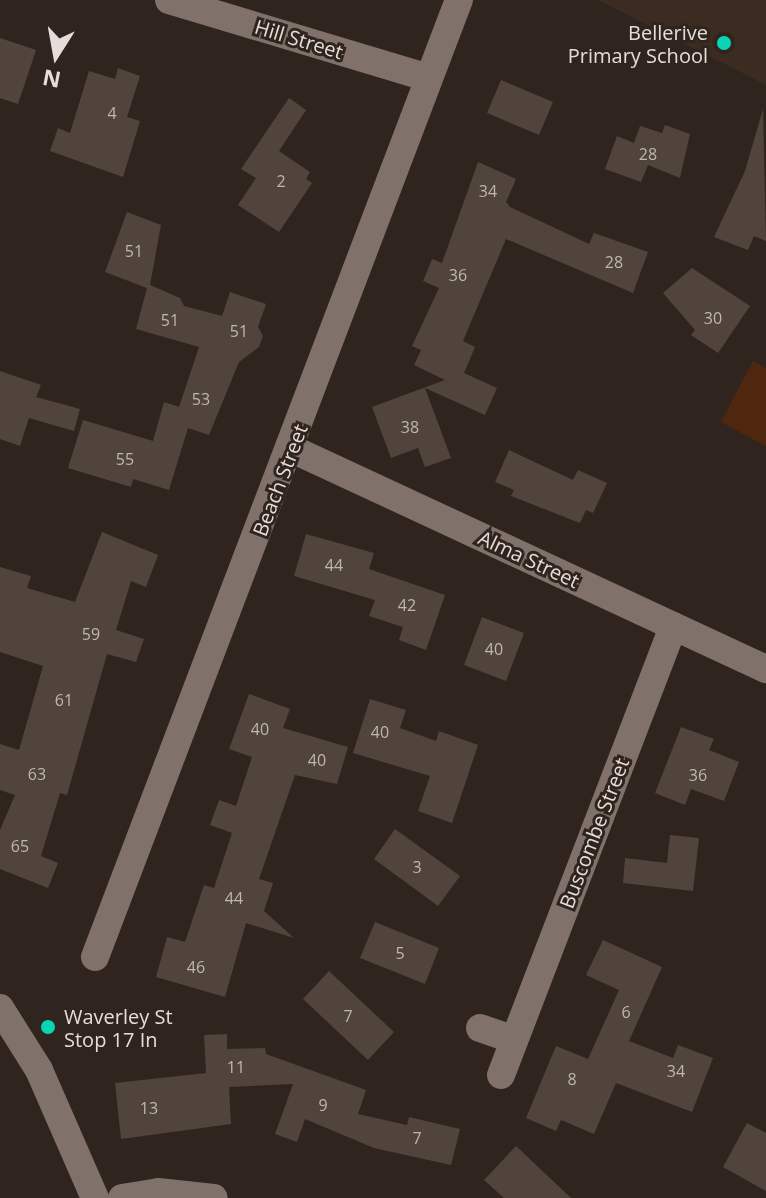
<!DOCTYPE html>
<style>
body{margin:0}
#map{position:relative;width:766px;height:1198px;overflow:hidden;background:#30251e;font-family:"Open Sans",sans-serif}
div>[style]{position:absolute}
.built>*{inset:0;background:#3c2b21}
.green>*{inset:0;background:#4f270e}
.building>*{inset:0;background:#50443d}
.minor>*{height:28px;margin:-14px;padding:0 14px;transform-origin:14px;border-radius:14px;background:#80726a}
.dots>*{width:22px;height:22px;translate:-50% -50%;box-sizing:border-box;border:4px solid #30251e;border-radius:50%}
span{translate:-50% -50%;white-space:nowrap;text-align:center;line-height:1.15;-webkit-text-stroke:6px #30251e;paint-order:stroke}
.number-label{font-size:16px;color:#c0b7b2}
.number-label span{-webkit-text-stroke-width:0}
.poi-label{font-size:20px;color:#e5ddd9}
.right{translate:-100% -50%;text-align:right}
.left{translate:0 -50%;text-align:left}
.street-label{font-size:20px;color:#e5ddd9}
.north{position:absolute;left:16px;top:16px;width:80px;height:80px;-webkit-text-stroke:6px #30251e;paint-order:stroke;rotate:191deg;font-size:22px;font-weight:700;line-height:32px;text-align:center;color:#e5ddd9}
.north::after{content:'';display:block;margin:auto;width:28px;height:36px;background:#e5ddd9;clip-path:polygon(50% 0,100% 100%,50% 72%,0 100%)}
</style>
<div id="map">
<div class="built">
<i style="clip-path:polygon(598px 0,766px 0,766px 85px)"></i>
</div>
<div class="green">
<i style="clip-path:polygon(753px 361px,766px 368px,766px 446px,721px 422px)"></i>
</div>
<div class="building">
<i style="clip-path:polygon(0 38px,36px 50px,18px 104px,0 98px)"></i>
<i style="clip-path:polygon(118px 68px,140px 76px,127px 117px,140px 121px,123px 177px,50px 151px,58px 128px,70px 133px,89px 71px,115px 79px)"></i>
<i style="clip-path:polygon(501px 80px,553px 102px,539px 135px,487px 113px)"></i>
<i style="clip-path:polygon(289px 98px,306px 110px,279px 151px,310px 172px,306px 179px,312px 183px,279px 232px,238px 205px,256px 178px,241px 169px)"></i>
<i style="clip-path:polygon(763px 109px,766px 241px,754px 236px,748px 250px,714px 237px,745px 171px)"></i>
<i style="clip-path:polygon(665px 125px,690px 134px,680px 178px,648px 165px,641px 182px,605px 169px,617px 136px,634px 143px,640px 126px,662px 133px)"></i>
<i style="clip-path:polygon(478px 162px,516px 179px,506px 202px,510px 207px,589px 244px,594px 233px,648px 252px,633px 293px,506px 239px,463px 341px,475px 347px,464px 373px,497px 388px,485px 415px,425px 388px,451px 458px,425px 467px,418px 448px,391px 458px,372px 407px,445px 380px,414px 365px,421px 350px,412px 346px,439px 288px,423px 281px,432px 259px,442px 263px)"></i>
<i style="clip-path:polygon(127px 212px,161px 225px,150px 285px,180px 298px,184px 306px,222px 316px,230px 292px,266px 304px,258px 327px,263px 336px,259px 347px,239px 362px,209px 435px,188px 428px,169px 490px,133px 479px,131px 487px,68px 468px,83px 420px,153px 441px,164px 402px,179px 407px,199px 347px,136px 329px,147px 288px,105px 272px)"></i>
<i style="clip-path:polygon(692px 268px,750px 306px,718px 353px,691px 335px,695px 330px,663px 293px)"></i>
<i style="clip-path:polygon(0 371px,41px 385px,36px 397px,80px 409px,74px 431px,29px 418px,20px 446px,0 439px)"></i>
<i style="clip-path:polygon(509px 450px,573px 480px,578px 470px,607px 483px,593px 513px,586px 510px,580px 523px,511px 496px,514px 490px,495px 482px)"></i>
<i style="clip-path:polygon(102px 532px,158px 555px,146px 587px,131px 581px,116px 630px,144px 639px,136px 662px,107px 654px,67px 795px,60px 793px,41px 856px,58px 863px,48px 888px,0 869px,0 830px,15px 795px,0 790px,0 744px,19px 750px,43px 666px,0 652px,0 567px,31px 576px,27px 588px,75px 602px)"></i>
<i style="clip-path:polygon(306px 534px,374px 553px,369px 569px,445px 595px,426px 650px,399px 640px,403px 627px,369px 616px,375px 600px,294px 576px)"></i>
<i style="clip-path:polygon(482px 617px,524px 633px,506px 681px,464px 665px)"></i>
<i style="clip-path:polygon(249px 694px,290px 709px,283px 728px,348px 747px,337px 784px,295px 775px,259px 879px,273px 883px,264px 911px,294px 938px,246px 923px,225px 997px,156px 977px,167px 937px,185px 942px,204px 885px,214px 888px,232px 833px,210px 825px,219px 800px,236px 806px,252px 757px,229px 749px)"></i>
<i style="clip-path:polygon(370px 699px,406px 710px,400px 728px,436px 741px,439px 731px,478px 745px,452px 823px,418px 811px,430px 776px,353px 753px)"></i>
<i style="clip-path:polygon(681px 727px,714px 739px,709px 750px,739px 762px,724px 801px,691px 789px,685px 805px,655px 793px)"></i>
<i style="clip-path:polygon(395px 829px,460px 876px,438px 906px,374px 859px)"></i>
<i style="clip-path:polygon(670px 835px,699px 838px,693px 891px,623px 883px,625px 858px,667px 863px)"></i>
<i style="clip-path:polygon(375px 922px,439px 948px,425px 984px,360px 958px)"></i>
<i style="clip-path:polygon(603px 940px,662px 967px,629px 1041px,673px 1058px,678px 1045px,713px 1058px,692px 1112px,616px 1083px,594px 1134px,561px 1120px,556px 1131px,526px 1118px,556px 1046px,588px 1059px,619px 990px,586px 975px)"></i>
<i style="clip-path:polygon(329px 971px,394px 1032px,368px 1060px,303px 999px)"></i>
<i style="clip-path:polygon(227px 1034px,227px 1049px,265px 1048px,266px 1054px,366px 1090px,358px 1114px,407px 1125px,409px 1117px,460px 1129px,451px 1165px,374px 1148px,305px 1119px,297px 1142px,275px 1134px,293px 1084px,229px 1087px,231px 1124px,121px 1139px,115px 1083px,206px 1073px,204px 1035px)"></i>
<i style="clip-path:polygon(747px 1123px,766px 1133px,766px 1191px,723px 1167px)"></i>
<i style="clip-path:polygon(516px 1146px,571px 1198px,504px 1198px,484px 1180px)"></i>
</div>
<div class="minor">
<i style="left:169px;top:0;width:271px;rotate:16.7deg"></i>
<i style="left:292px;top:449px;width:523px;rotate:24.9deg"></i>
<i style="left:95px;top:957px;width:1024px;rotate:-69.18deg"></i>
<i style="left:0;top:1008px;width:73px;rotate:57.8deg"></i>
<i style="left:39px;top:1070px;width:140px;rotate:66.4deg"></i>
<i style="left:480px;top:1028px;width:36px;rotate:19deg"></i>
<i style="left:501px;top:1075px;width:481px;rotate:-69deg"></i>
<i style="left:122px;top:1198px;width:36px;rotate:-9deg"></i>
<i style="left:158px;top:1192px;width:56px;rotate:6.1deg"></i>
</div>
<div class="dots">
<i style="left:724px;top:43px;background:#09d5b5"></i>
<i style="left:48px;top:1027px;background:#09d5b5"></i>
</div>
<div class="number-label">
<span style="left:112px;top:113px">4</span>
<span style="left:648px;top:154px">28</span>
<span style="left:281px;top:181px">2</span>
<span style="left:488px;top:191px">34</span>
<span style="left:134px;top:251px">51</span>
<span style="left:614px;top:262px">28</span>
<span style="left:458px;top:275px">36</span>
<span style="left:713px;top:318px">30</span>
<span style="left:170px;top:320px">51</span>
<span style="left:239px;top:331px">51</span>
<span style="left:201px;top:399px">53</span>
<span style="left:410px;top:427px">38</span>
<span style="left:125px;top:459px">55</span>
<span style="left:334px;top:565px">44</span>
<span style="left:407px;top:605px">42</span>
<span style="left:91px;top:634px">59</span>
<span style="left:494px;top:649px">40</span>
<span style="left:64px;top:700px">61</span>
<span style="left:260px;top:729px">40</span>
<span style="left:380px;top:732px">40</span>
<span style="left:317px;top:760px">40</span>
<span style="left:37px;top:774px">63</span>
<span style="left:698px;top:775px">36</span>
<span style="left:20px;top:846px">65</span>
<span style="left:417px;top:867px">3</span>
<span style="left:234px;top:898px">44</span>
<span style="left:400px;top:953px">5</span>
<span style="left:196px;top:967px">46</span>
<span style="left:626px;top:1012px">6</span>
<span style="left:348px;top:1016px">7</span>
<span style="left:236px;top:1067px">11</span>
<span style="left:676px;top:1071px">34</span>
<span style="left:572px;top:1079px">8</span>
<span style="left:323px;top:1105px">9</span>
<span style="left:149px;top:1108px">13</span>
<span style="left:417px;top:1138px">7</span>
</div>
<div class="poi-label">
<span class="right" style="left:708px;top:44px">Bellerive<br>Primary School</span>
<span class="left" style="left:64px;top:1028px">Waverley St<br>Stop 17 In</span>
</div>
<div class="street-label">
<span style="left:299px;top:39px;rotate:17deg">Hill Street</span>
<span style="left:280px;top:480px;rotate:-69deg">Beach Street</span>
<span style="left:529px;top:559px;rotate:25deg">Alma Street</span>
<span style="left:594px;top:833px;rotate:-69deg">Buscombe Street</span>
</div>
<div class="north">N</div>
</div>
